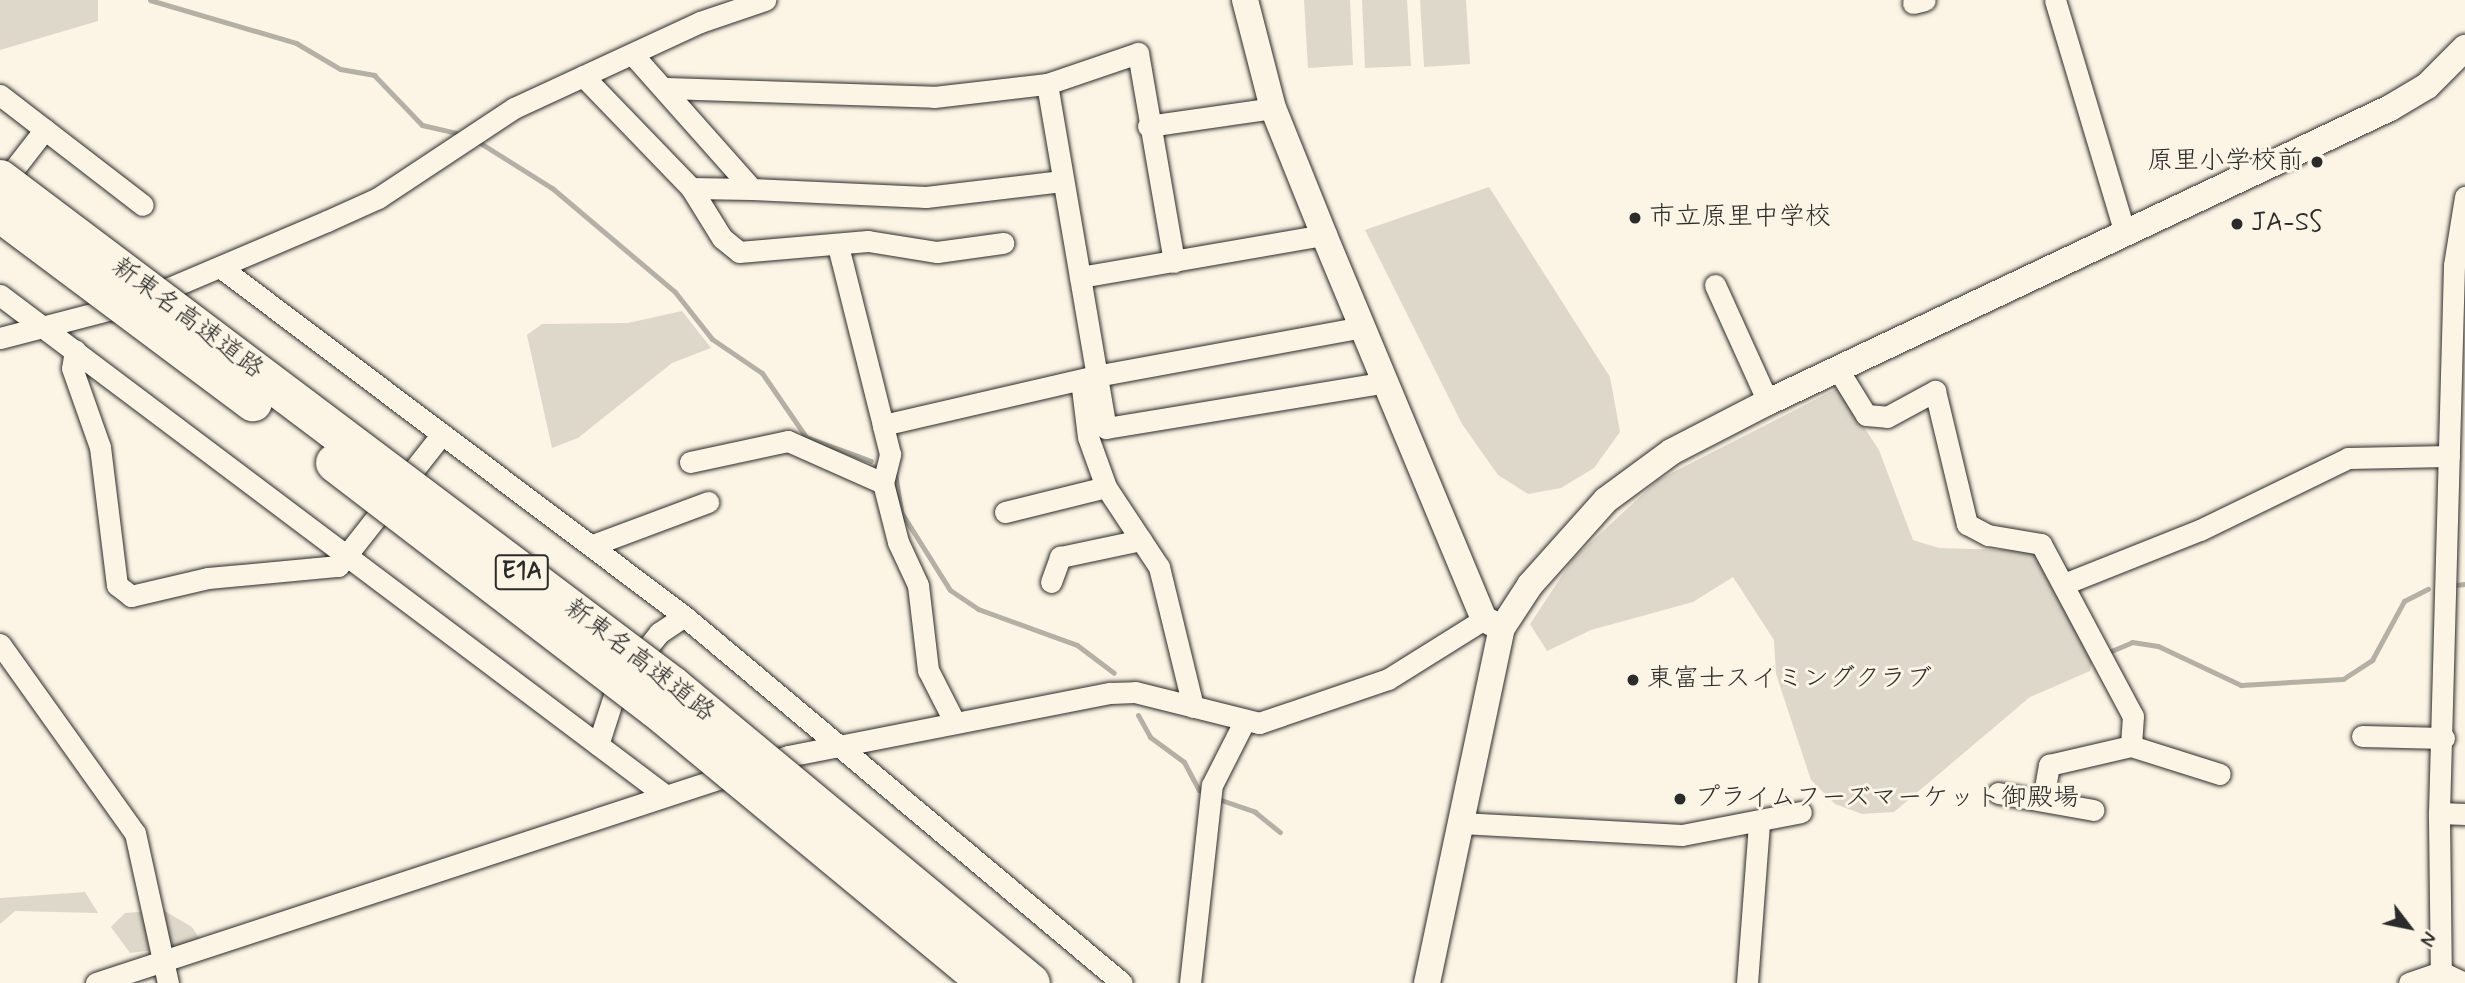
<!DOCTYPE html>
<meta charset="utf-8">
<style>
body{margin:0}
#map{position:relative;width:2465px;height:983px;overflow:hidden;background:#fcf5e5;font-family:Mynerve,"Klee One",sans-serif}
div>[style]{position:absolute}
.green>*{inset:0;background:#ded8ca}
.stream>*{height:5px;margin:-2.5px;padding:0 2.5px;transform-origin:2.5px;border-radius:2.5px;background:#b4b0a5}
.roads{filter:drop-shadow(0 0 2px #2b2b2b) drop-shadow(0 0 2px #2b2b2b)}
.minor>*{height:21px;margin:-10.5px;padding:0 10.5px;transform-origin:10.5px;border-radius:10.5px;background:#fcf5e5}
.tertiary>*{height:26px;margin:-13px;padding:0 13px;transform-origin:13px;border-radius:13px;background:#fcf5e5}
.bridges{filter:drop-shadow(0 0 2px #2b2b2b) drop-shadow(0 0 2px #2b2b2b)}
.motorway-bridge>*{height:38px;margin:-19px;padding:0 19px;transform-origin:19px;border-radius:19px;background:#fcf5e5}
.dots>*{width:19px;height:19px;translate:-50% -50%;box-sizing:border-box;border:4px solid #fcf5e5;border-radius:50%}
span{translate:-50% -50%;white-space:nowrap;text-align:center;line-height:1.15;-webkit-text-stroke:6px #fcf5e5;paint-order:stroke}
.shield-label span{padding:2px 5px;background:#fcf5e5;border:2px solid;border-radius:5px;-webkit-text-stroke-width:0}
.shield-label{font-size:24px;color:#2b2b2b;font-weight:700}
.poi-label{font-size:26px;color:#2b2b2b}
.right{translate:-100% -50%;text-align:right}
.left{translate:0 -50%;text-align:left}
.street-label{font-size:26px;color:#2b2b2b}
.north{position:absolute;left:2374px;top:892px;width:70px;height:70px;-webkit-text-stroke:5px #fcf5e5;paint-order:stroke;rotate:122deg;font-size:19px;font-weight:700;line-height:28px;text-align:center;color:#2b2b2b}
.north::after{content:'';display:block;margin:auto;width:24px;height:32px;background:#2b2b2b;clip-path:polygon(50% 0,100% 100%,50% 72%,0 100%)}
</style>
<div id="map">
<div class="green">
<i style="clip-path:polygon(0 0,98px 0,98px 21px,0 50px)"></i>
<i style="clip-path:polygon(1304px 0,1350px 0,1353px 65px,1308px 68px)"></i>
<i style="clip-path:polygon(1362px 0,1407px 0,1411px 66px,1365px 68px)"></i>
<i style="clip-path:polygon(1420px 0,1466px 0,1470px 64px,1424px 67px)"></i>
<i style="clip-path:polygon(1489px 187px,1610px 377px,1620px 432px,1594px 468px,1561px 488px,1528px 494px,1498px 475px,1462px 424px,1365px 230px)"></i>
<i style="clip-path:polygon(682px 311px,711px 348px,672px 363px,578px 438px,552px 448px,527px 335px,542px 324px,628px 323px)"></i>
<i style="clip-path:polygon(1838px 388px,1879px 450px,1913px 540px,1939px 548px,2035px 551px,2094px 656px,2090px 671px,2030px 697px,1894px 812px,1862px 814px,1835px 804px,1811px 780px,1776px 674px,1774px 640px,1733px 577px,1693px 602px,1591px 630px,1547px 651px,1530px 624px,1573px 559px,1658px 480px)"></i>
<i style="clip-path:polygon(85px 892px,98px 913px,15px 911px,0 924px,0 898px)"></i>
<i style="clip-path:polygon(163px 910px,192px 927px,203px 944px,130px 953px,111px 927px,125px 913px)"></i>
</div>
<div class="stream">
<i style="left:150px;top:0;width:152px;rotate:16.4deg"></i>
<i style="left:296px;top:43px;width:51px;rotate:30.6deg"></i>
<i style="left:340px;top:69px;width:35px;rotate:10deg"></i>
<i style="left:374px;top:75px;width:69px;rotate:46.2deg"></i>
<i style="left:422px;top:125px;width:35px;rotate:13deg"></i>
<i style="left:477px;top:141px;width:89px;rotate:32.1deg"></i>
<i style="left:552px;top:188px;width:161px;rotate:40.2deg"></i>
<i style="left:675px;top:292px;width:60px;rotate:51.8deg"></i>
<i style="left:712px;top:339px;width:60px;rotate:34.2deg"></i>
<i style="left:762px;top:373px;width:78px;rotate:55.5deg"></i>
<i style="left:806px;top:437px;width:69px;rotate:20.3deg"></i>
<i style="left:895px;top:473px;width:39px;rotate:81deg"></i>
<i style="left:901px;top:512px;width:92px;rotate:57.9deg"></i>
<i style="left:950px;top:590px;width:34px;rotate:34deg"></i>
<i style="left:978px;top:609px;width:105px;rotate:20deg"></i>
<i style="left:1077px;top:645px;width:46px;rotate:37.1deg"></i>
<i style="left:2456px;top:585px;width:9px;rotate:-6deg"></i>
<i style="left:2109px;top:652px;width:25px;rotate:-23deg"></i>
<i style="left:2132px;top:642px;width:26px;rotate:9deg"></i>
<i style="left:2158px;top:646px;width:92px;rotate:25.2deg"></i>
<i style="left:2241px;top:685px;width:102px;rotate:-3.4deg"></i>
<i style="left:2343px;top:679px;width:35px;rotate:-33deg"></i>
<i style="left:2372px;top:660px;width:67px;rotate:-61.5deg"></i>
<i style="left:2404px;top:601px;width:27px;rotate:-27deg"></i>
<i style="left:1138px;top:715px;width:25px;rotate:61deg"></i>
<i style="left:1150px;top:737px;width:42px;rotate:36.3deg"></i>
<i style="left:1184px;top:762px;width:32px;rotate:62deg"></i>
<i style="left:1221px;top:800px;width:36px;rotate:19deg"></i>
<i style="left:1255px;top:812px;width:32px;rotate:39deg"></i>
</div>
<div class="roads">
<div class="minor">
<i style="left:2055px;top:0;width:243px;rotate:73.3deg"></i>
<i style="left:1913px;top:3px;width:12px;rotate:-14deg"></i>
<i style="left:634px;top:56px;width:178px;rotate:48.4deg"></i>
<i style="left:752px;top:189px;width:174px;rotate:2.6deg"></i>
<i style="left:926px;top:197px;width:137px;rotate:-6.7deg"></i>
<i style="left:583px;top:76px;width:156px;rotate:46deg"></i>
<i style="left:691px;top:188px;width:61px;rotate:0.9deg"></i>
<i style="left:1047px;top:84px;width:349px;rotate:80.3deg"></i>
<i style="left:1106px;top:428px;width:284px;rotate:-9.3deg"></i>
<i style="left:667px;top:88px;width:267px;rotate:1.9deg"></i>
<i style="left:934px;top:97px;width:114px;rotate:-6.6deg"></i>
<i style="left:1047px;top:84px;width:96px;rotate:-18.8deg"></i>
<i style="left:1138px;top:53px;width:212px;rotate:80.2deg"></i>
<i style="left:0;top:95px;width:180px;rotate:37.6deg"></i>
<i style="left:1148px;top:126px;width:126px;rotate:-8.2deg"></i>
<i style="left:0;top:187px;width:73px;rotate:-52.2deg"></i>
<i style="left:691px;top:188px;width:59px;rotate:58.2deg"></i>
<i style="left:722px;top:238px;width:22px;rotate:39deg"></i>
<i style="left:739px;top:252px;width:129px;rotate:-4.9deg"></i>
<i style="left:868px;top:241px;width:70px;rotate:9.1deg"></i>
<i style="left:937px;top:252px;width:67px;rotate:-7.8deg"></i>
<i style="left:838px;top:246px;width:185px;rotate:75.9deg"></i>
<i style="left:220px;top:267px;width:581px;rotate:36.95deg"></i>
<i style="left:684px;top:616px;width:571px;rotate:39.96deg"></i>
<i style="left:1080px;top:277px;width:248px;rotate:-9.8deg"></i>
<i style="left:1715px;top:285px;width:128px;rotate:65.6deg"></i>
<i style="left:0;top:295px;width:833px;rotate:36.95deg"></i>
<i style="left:0;top:338px;width:138px;rotate:-14.6deg"></i>
<i style="left:134px;top:303px;width:210px;rotate:-23deg"></i>
<i style="left:327px;top:221px;width:56px;rotate:-24.3deg"></i>
<i style="left:378px;top:198px;width:163px;rotate:-33.5deg"></i>
<i style="left:514px;top:108px;width:205px;rotate:-24.8deg"></i>
<i style="left:700px;top:22px;width:69px;rotate:-18.7deg"></i>
<i style="left:75px;top:350px;width:18px;rotate:99deg"></i>
<i style="left:72px;top:368px;width:84px;rotate:70.5deg"></i>
<i style="left:100px;top:447px;width:139px;rotate:83deg"></i>
<i style="left:117px;top:585px;width:18px;rotate:38deg"></i>
<i style="left:131px;top:596px;width:79px;rotate:-13.2deg"></i>
<i style="left:208px;top:578px;width:131px;rotate:-5.3deg"></i>
<i style="left:338px;top:566px;width:168px;rotate:-51.8deg"></i>
<i style="left:1837px;top:368px;width:55px;rotate:58.3deg"></i>
<i style="left:1866px;top:415px;width:21px;rotate:5deg"></i>
<i style="left:1887px;top:417px;width:55px;rotate:-28.4deg"></i>
<i style="left:1935px;top:391px;width:137px;rotate:76.5deg"></i>
<i style="left:1967px;top:524px;width:24px;rotate:28deg"></i>
<i style="left:1988px;top:535px;width:54px;rotate:9.6deg"></i>
<i style="left:2041px;top:544px;width:195px;rotate:61.9deg"></i>
<i style="left:2133px;top:716px;width:30px;rotate:94deg"></i>
<i style="left:1081px;top:380px;width:57px;rotate:83deg"></i>
<i style="left:1088px;top:437px;width:53px;rotate:70.2deg"></i>
<i style="left:1106px;top:487px;width:96px;rotate:56.5deg"></i>
<i style="left:1159px;top:567px;width:144px;rotate:76.3deg"></i>
<i style="left:690px;top:462px;width:100px;rotate:-12.1deg"></i>
<i style="left:788px;top:441px;width:104px;rotate:23.9deg"></i>
<i style="left:883px;top:483px;width:61px;rotate:75.7deg"></i>
<i style="left:898px;top:542px;width:47px;rotate:65.1deg"></i>
<i style="left:918px;top:585px;width:86px;rotate:83.3deg"></i>
<i style="left:928px;top:670px;width:55px;rotate:63deg"></i>
<i style="left:883px;top:483px;width:30px;rotate:-76deg"></i>
<i style="left:890px;top:454px;width:30px;rotate:-104deg"></i>
<i style="left:883px;top:425px;width:219px;rotate:-13deg"></i>
<i style="left:1096px;top:376px;width:271px;rotate:-10.4deg"></i>
<i style="left:1005px;top:512px;width:104px;rotate:-13.9deg"></i>
<i style="left:593px;top:545px;width:123px;rotate:-20.5deg"></i>
<i style="left:1051px;top:582px;width:27px;rotate:-70deg"></i>
<i style="left:1060px;top:557px;width:83px;rotate:-11.9deg"></i>
<i style="left:2064px;top:584px;width:146px;rotate:-21.7deg"></i>
<i style="left:2200px;top:530px;width:165px;rotate:-25.9deg"></i>
<i style="left:2348px;top:458px;width:101px;rotate:-1.1deg"></i>
<i style="left:0;top:644px;width:232px;rotate:54.5deg"></i>
<i style="left:135px;top:833px;width:154px;rotate:77.6deg"></i>
<i style="left:2362px;top:736px;width:82px;rotate:1.4deg"></i>
<i style="left:598px;top:745px;width:62px;rotate:-72.1deg"></i>
<i style="left:617px;top:686px;width:68px;rotate:-51.6deg"></i>
<i style="left:659px;top:633px;width:30px;rotate:-34deg"></i>
<i style="left:1998px;top:793px;width:97px;rotate:10.1deg"></i>
<i style="left:2043px;top:799px;width:35px;rotate:-80deg"></i>
<i style="left:2049px;top:765px;width:84px;rotate:-13deg"></i>
<i style="left:2131px;top:746px;width:93px;rotate:17.5deg"></i>
<i style="left:2439px;top:813px;width:26px;rotate:2deg"></i>
<i style="left:1461px;top:823px;width:221px;rotate:3.1deg"></i>
<i style="left:1682px;top:835px;width:121px;rotate:-10.9deg"></i>
<i style="left:96px;top:983px;width:728px;rotate:-18.16deg"></i>
<i style="left:788px;top:756px;width:328px;rotate:-11.1deg"></i>
<i style="left:1110px;top:693px;width:25px;rotate:-2deg"></i>
<i style="left:1135px;top:692px;width:128px;rotate:14deg"></i>
<i style="left:1259px;top:723px;width:136px;rotate:-18.8deg"></i>
<i style="left:1388px;top:679px;width:113px;rotate:-32deg"></i>
<i style="left:1190px;top:983px;width:199px;rotate:-83.7deg"></i>
<i style="left:1212px;top:785px;width:71px;rotate:-63.1deg"></i>
<i style="left:1747px;top:983px;width:161px;rotate:-85.7deg"></i>
<i style="left:2409px;top:983px;width:34px;rotate:-19deg"></i>
<i style="left:2441px;top:972px;width:26px;rotate:25deg"></i>
<i style="left:2441px;top:983px;width:170px;rotate:-90.7deg"></i>
<i style="left:2439px;top:813px;width:548px;rotate:-88.43deg"></i>
<i style="left:2454px;top:265px;width:69px;rotate:-80.8deg"></i>
</div>
<div class="tertiary">
<i style="left:1245px;top:0;width:112px;rotate:75.5deg"></i>
<i style="left:1273px;top:108px;width:137px;rotate:68.1deg"></i>
<i style="left:1324px;top:235px;width:416px;rotate:67.4deg"></i>
<i style="left:1484px;top:619px;width:20px;rotate:27deg"></i>
<i style="left:1427px;top:983px;width:363px;rotate:-78.1deg"></i>
<i style="left:1502px;top:628px;width:51px;rotate:-56.9deg"></i>
<i style="left:1530px;top:585px;width:114px;rotate:-48.2deg"></i>
<i style="left:1606px;top:500px;width:81px;rotate:-36.4deg"></i>
<i style="left:1671px;top:452px;width:109px;rotate:-27.3deg"></i>
<i style="left:1768px;top:402px;width:688px;rotate:-25.3deg"></i>
<i style="left:2390px;top:108px;width:43px;rotate:-30.7deg"></i>
<i style="left:2427px;top:86px;width:54px;rotate:-45deg"></i>
</div>
</div>
<div class="bridges">
<div class="motorway-bridge">
<i style="left:0;top:179px;width:843px;rotate:36.99deg"></i>
<i style="left:673px;top:686px;width:465px;rotate:39.7deg"></i>
<i style="left:0;top:213px;width:316px;rotate:36.8deg"></i>
<i style="left:335px;top:463px;width:404px;rotate:37.5deg"></i>
<i style="left:656px;top:709px;width:430px;rotate:39.6deg"></i>
</div>
</div>
<div class="dots">
<i style="left:2317px;top:162px;background:#2b2b2b"></i>
<i style="left:1635px;top:218px;background:#2b2b2b"></i>
<i style="left:2237px;top:224px;background:#2b2b2b"></i>
<i style="left:1633px;top:680px;background:#2b2b2b"></i>
<i style="left:1680px;top:799px;background:#2b2b2b"></i>
</div>
<div class="shield-label">
<span style="left:522px;top:572px">E1A</span>
</div>
<div class="poi-label">
<span class="right" style="left:2303px;top:162px">原里小学校前</span>
<span class="left" style="left:1649px;top:218px">市立原里中学校</span>
<span class="left" style="left:2251px;top:224px">JA-SS</span>
<span class="left" style="left:1647px;top:680px">東富士スイミングクラブ</span>
<span class="left" style="left:1694px;top:799px">プライムフーズマーケット御殿場</span>
</div>
<div class="street-label">
<span style="left:187px;top:319px;rotate:37deg">新東名高速道路</span>
<span style="left:639px;top:661px;rotate:38deg">新東名高速道路</span>
</div>
<div class="north">N</div>
</div>
